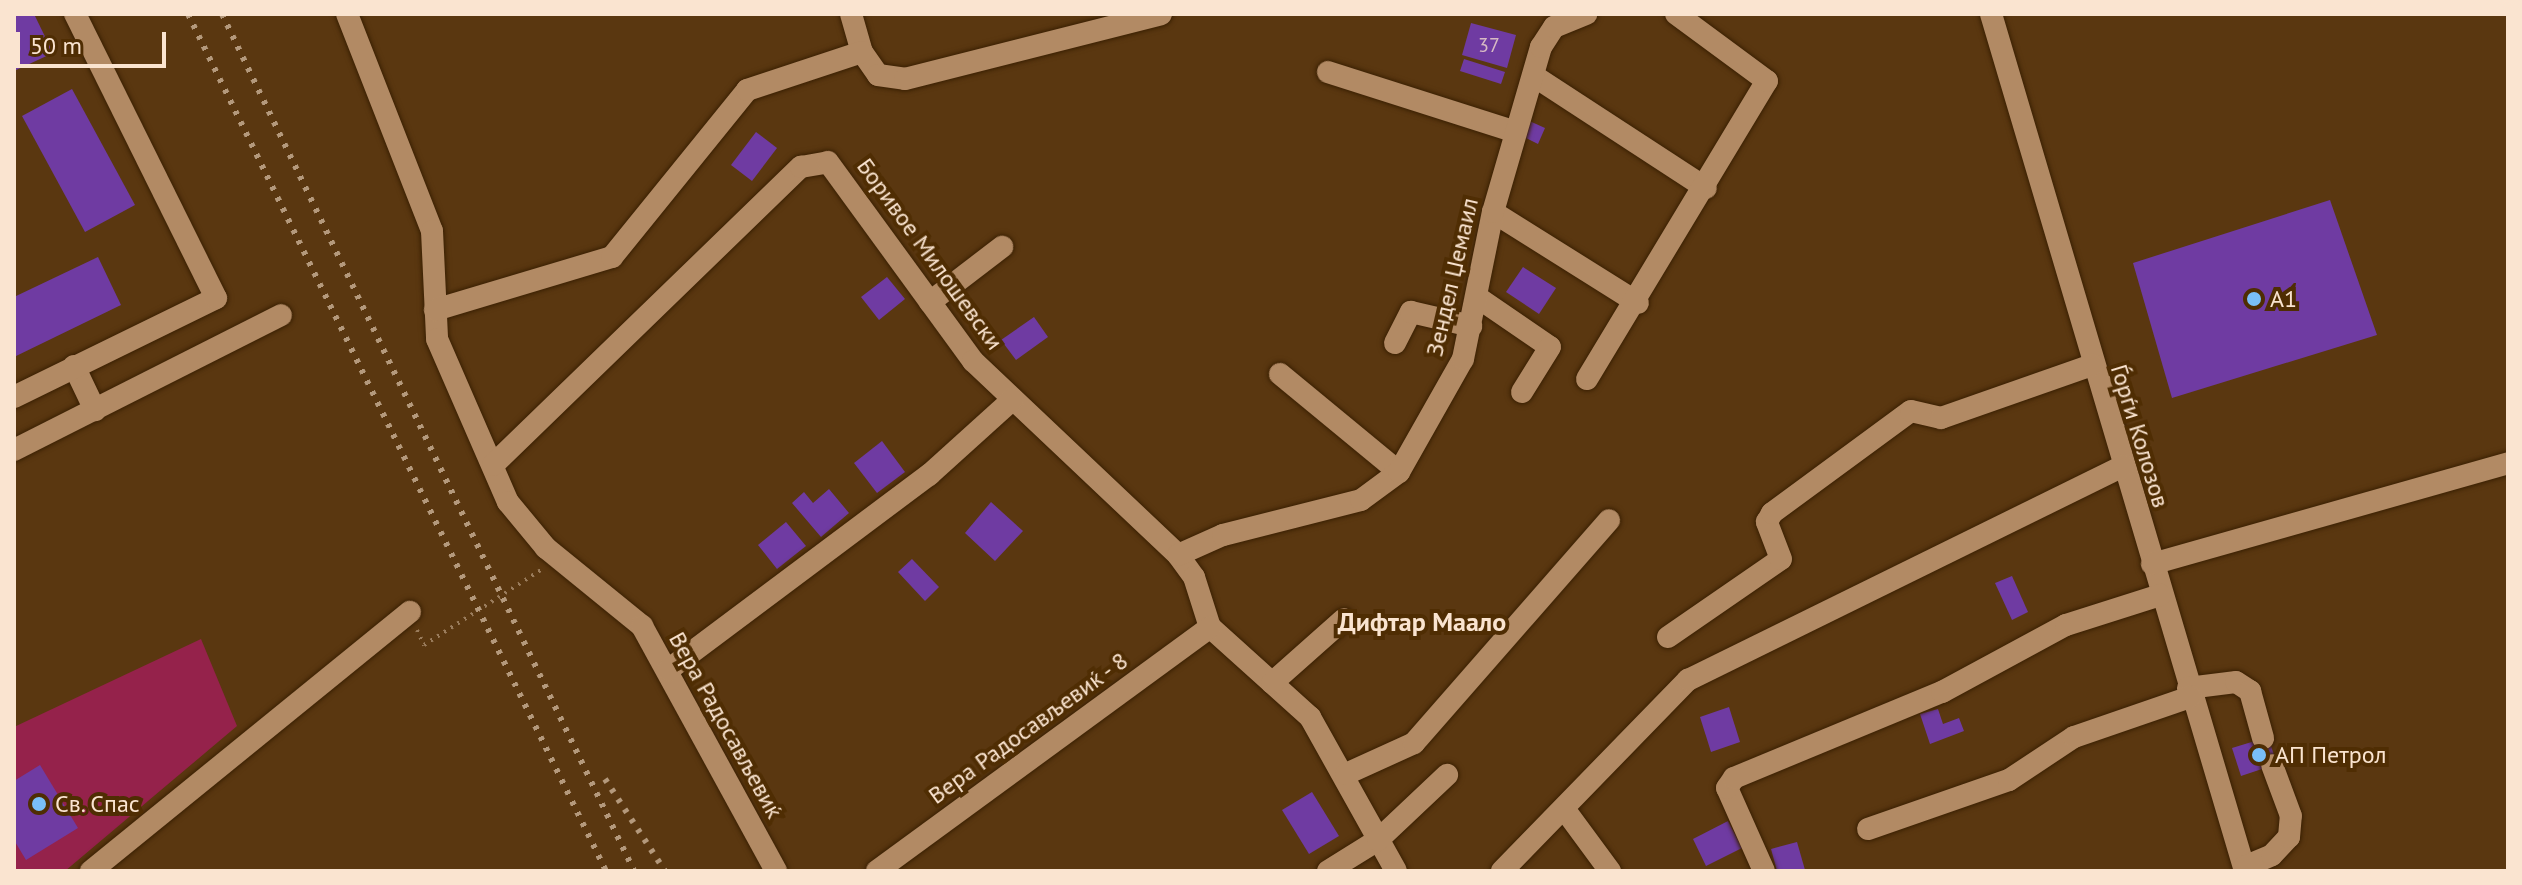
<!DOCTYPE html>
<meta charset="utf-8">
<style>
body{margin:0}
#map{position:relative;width:2522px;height:885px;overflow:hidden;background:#5a3710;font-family:"PT Sans",sans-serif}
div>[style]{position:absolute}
.green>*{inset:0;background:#95224b}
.building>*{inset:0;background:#6f3ba2}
.path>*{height:4px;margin-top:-2px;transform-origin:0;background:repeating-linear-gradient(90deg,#9a7c5c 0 2px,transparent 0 8px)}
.roads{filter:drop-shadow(0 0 2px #3a2003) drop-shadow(0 0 2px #3a2003)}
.minor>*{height:22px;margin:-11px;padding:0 11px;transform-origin:11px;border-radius:11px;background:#b28a64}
.rail>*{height:6px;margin-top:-3px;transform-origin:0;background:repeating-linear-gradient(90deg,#b4997c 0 4px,transparent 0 12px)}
.dots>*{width:22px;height:22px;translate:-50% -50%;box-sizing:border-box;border:4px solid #4f2d03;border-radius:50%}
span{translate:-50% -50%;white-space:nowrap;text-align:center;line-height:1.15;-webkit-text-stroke:8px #4f2d03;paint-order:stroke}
.number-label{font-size:20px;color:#d7bac4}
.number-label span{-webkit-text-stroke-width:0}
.street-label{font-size:24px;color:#fae4d0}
.poi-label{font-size:24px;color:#fae4d0}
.left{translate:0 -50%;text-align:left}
.neighbourhood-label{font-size:26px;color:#fae4d0;font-weight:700}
.frame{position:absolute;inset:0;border:16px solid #fae4d0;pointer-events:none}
.scale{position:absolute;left:16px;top:32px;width:150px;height:36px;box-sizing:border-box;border:4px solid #fae4d0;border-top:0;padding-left:10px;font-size:24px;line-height:28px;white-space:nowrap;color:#fae4d0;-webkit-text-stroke:6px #4f2d03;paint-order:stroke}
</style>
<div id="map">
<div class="green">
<i style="clip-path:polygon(201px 639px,237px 726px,65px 871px,14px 871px,14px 727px)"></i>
</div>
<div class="building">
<i style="clip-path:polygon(14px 14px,34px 14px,53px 53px,14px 71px)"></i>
<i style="clip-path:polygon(1471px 23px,1516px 35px,1507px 68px,1462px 55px)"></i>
<i style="clip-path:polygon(1464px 59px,1505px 72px,1501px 84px,1460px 71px)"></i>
<i style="clip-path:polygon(72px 89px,135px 205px,85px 232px,22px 116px)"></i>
<i style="clip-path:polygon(1525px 119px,1545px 128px,1538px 144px,1518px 134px)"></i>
<i style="clip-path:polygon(756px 132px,777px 148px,752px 181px,731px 165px)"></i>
<i style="clip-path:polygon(2330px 200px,2377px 335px,2172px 398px,2133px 263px)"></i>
<i style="clip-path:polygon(98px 257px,121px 305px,14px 357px,14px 297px)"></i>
<i style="clip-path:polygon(1523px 267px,1556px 288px,1539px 314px,1506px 292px)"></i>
<i style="clip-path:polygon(887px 277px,905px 299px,879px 320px,861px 297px)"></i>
<i style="clip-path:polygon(1034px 317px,1048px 337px,1016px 360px,1001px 340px)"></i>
<i style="clip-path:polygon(882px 441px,905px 472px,877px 493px,854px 463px)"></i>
<i style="clip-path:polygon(829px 489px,849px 513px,821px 537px,792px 503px,804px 492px,813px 503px)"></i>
<i style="clip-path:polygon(991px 502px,1023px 531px,995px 561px,965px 533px)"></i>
<i style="clip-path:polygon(786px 522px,806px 546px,777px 569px,758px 545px)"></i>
<i style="clip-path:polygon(912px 559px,939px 587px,925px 601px,898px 572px)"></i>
<i style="clip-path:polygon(2012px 576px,2028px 612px,2012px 620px,1995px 583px)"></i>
<i style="clip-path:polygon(1729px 707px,1740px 742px,1711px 752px,1700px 717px)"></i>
<i style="clip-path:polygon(1938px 709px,1943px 724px,1959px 718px,1964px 731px,1930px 744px,1920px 714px)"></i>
<i style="clip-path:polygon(2268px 737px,2277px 764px,2241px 776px,2232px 748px)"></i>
<i style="clip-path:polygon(40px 765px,78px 828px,26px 860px,14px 840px,14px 781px)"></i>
<i style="clip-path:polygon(1312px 792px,1339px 836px,1309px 854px,1282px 810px)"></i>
<i style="clip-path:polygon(1728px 821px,1742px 848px,1706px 866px,1693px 839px)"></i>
<i style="clip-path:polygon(1797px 842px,1805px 870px,1777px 871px,1771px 849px)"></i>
</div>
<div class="path">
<i style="left:417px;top:630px;width:17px;rotate:65deg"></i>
<i style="left:424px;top:645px;width:139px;rotate:-32.7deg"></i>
</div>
<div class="roads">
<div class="minor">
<i style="left:347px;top:14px;width:233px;rotate:68.6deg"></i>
<i style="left:432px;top:231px;width:108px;rotate:87.3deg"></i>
<i style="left:437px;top:339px;width:178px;rotate:66.5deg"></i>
<i style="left:508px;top:502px;width:60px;rotate:50.4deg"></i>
<i style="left:546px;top:548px;width:124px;rotate:39.1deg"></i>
<i style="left:642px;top:626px;width:279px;rotate:61.3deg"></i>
<i style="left:851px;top:14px;width:40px;rotate:74deg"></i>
<i style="left:862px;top:52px;width:28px;rotate:55deg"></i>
<i style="left:878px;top:75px;width:27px;rotate:8deg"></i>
<i style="left:905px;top:79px;width:264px;rotate:-14.2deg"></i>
<i style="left:1991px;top:14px;width:894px;rotate:73.49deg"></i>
<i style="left:1328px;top:72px;width:197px;rotate:17.7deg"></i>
<i style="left:1534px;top:76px;width:205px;rotate:33.1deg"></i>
<i style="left:1493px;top:212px;width:171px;rotate:32.1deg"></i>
<i style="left:1477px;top:297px;width:88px;rotate:34.4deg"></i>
<i style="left:1550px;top:347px;width:53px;rotate:121.9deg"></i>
<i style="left:930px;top:302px;width:91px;rotate:-37.4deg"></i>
<i style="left:435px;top:310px;width:185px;rotate:-16.7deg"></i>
<i style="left:612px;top:257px;width:215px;rotate:-51deg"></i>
<i style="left:747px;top:90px;width:121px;rotate:-18.3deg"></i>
<i style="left:1395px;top:343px;width:35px;rotate:-63deg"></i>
<i style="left:1411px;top:312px;width:62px;rotate:13.1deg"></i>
<i style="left:74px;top:366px;width:49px;rotate:64.5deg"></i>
<i style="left:1280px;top:374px;width:154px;rotate:39.5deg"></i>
<i style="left:1587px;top:379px;width:348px;rotate:-58.9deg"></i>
<i style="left:1767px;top:81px;width:113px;rotate:-143.6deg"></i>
<i style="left:14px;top:397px;width:225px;rotate:-26.1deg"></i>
<i style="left:216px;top:298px;width:317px;rotate:-116.4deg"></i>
<i style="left:14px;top:450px;width:299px;rotate:-26.8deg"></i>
<i style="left:493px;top:465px;width:429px;rotate:-44.1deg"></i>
<i style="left:801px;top:167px;width:27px;rotate:-10deg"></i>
<i style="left:828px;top:162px;width:246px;rotate:53.9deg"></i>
<i style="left:973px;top:361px;width:282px;rotate:43.4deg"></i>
<i style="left:1178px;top:555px;width:27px;rotate:54deg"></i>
<i style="left:1194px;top:577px;width:52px;rotate:72.3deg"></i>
<i style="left:1210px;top:627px;width:135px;rotate:42deg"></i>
<i style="left:1310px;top:717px;width:176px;rotate:60.8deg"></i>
<i style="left:1178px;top:555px;width:49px;rotate:-24deg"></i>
<i style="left:1223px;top:535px;width:142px;rotate:-14.2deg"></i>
<i style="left:1361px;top:500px;width:47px;rotate:-36.4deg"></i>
<i style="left:1399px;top:472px;width:130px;rotate:-60.5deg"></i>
<i style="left:1463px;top:359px;width:150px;rotate:-78.5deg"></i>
<i style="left:1493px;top:212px;width:172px;rotate:-73.8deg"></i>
<i style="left:1541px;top:47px;width:24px;rotate:-57deg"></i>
<i style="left:1554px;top:27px;width:35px;rotate:-22deg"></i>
<i style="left:2152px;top:564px;width:370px;rotate:-15.8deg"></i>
<i style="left:1668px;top:637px;width:137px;rotate:-34.6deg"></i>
<i style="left:1781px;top:559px;width:40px;rotate:-111deg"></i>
<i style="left:1767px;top:522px;width:10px;rotate:-61deg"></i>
<i style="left:1772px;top:513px;width:172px;rotate:-36.3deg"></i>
<i style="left:1911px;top:411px;width:31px;rotate:13deg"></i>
<i style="left:1941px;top:418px;width:160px;rotate:-19.3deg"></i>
<i style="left:668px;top:670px;width:326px;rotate:-36.8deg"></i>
<i style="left:929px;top:475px;width:113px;rotate:-42.1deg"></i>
<i style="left:1272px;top:683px;width:96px;rotate:-41.6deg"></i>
<i style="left:2188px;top:688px;width:48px;rotate:-7.1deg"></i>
<i style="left:2236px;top:682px;width:17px;rotate:33deg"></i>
<i style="left:2250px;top:691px;width:49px;rotate:74.5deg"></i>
<i style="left:1346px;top:774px;width:75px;rotate:-24.5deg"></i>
<i style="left:1414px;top:743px;width:296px;rotate:-48.8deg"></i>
<i style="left:1565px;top:810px;width:76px;rotate:53.6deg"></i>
<i style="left:1868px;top:829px;width:149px;rotate:-19.2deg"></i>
<i style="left:2009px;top:780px;width:78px;rotate:-33.5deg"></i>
<i style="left:2074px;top:737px;width:123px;rotate:-19deg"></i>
<i style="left:2244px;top:867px;width:30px;rotate:-23deg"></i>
<i style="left:2272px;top:855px;width:25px;rotate:-47deg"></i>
<i style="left:2289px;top:837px;width:21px;rotate:-85deg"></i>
<i style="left:2291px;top:816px;width:54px;rotate:-110.4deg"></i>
<i style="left:91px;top:871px;width:411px;rotate:-39.1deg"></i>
<i style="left:877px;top:871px;width:413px;rotate:-36.2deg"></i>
<i style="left:1328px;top:871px;width:59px;rotate:-31.8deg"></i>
<i style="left:1378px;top:840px;width:95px;rotate:-43.3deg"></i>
<i style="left:1502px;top:871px;width:267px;rotate:-45.8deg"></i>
<i style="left:1688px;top:680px;width:485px;rotate:-26.2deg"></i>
<i style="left:1764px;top:871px;width:91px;rotate:-114deg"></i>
<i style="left:1727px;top:788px;width:12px;rotate:-55deg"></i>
<i style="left:1734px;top:778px;width:225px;rotate:-22.5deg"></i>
<i style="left:1942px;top:692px;width:141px;rotate:-28.4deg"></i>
<i style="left:2066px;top:625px;width:99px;rotate:-17.7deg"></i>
</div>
</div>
<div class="rail">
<i style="left:188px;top:14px;width:954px;rotate:64deg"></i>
<i style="left:222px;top:14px;width:951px;rotate:64.32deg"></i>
<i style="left:605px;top:779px;width:110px;rotate:56.9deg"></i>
</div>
<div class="dots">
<i style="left:2254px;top:299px;background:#79bff8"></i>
<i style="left:2259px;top:755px;background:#79bff8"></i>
<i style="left:39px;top:804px;background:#79bff8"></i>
</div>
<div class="number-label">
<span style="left:1489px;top:45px">37</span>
</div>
<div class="street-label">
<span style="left:930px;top:254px;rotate:54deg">Боривое Милошевски</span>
<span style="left:1452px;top:277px;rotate:-77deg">Зендел Џемаил</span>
<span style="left:2140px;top:436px;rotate:73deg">Ѓорѓи Колозов</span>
<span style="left:726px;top:725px;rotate:61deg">Вера Радосављевиќ</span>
<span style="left:1028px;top:728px;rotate:-36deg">Вера Радосављевиќ - 8</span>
</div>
<div class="poi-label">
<span class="left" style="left:2270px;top:299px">А1</span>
<span class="left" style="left:2275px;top:755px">АП Петрол</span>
<span class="left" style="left:55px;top:804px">Св. Спас</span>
</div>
<div class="neighbourhood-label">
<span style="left:1422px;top:622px">Дифтар Маало</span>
</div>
<div class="frame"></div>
<div class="scale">50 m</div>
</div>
